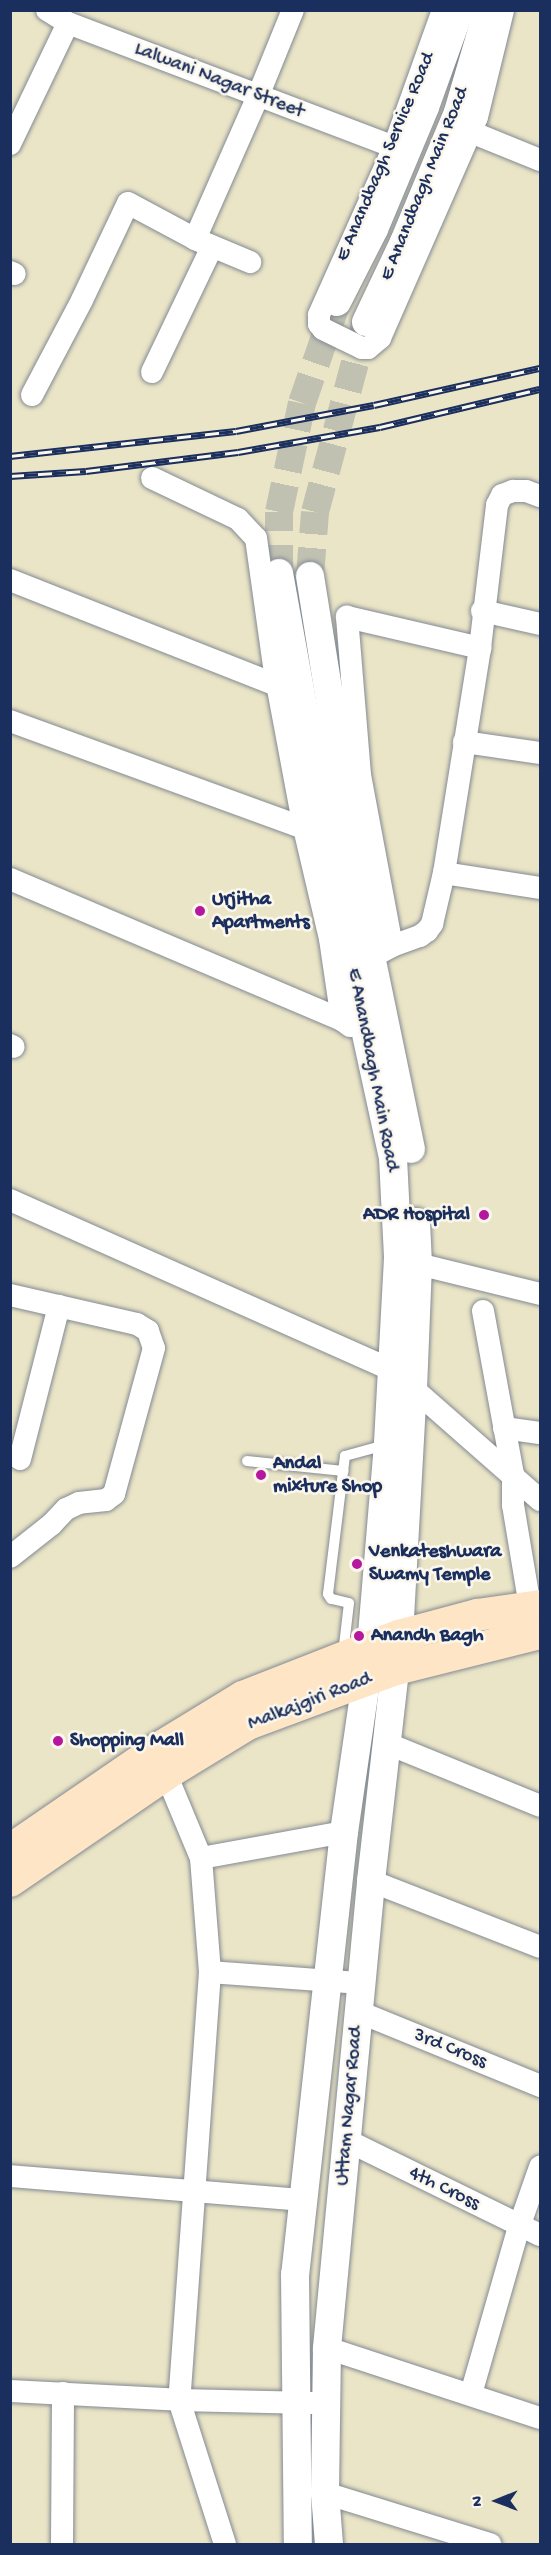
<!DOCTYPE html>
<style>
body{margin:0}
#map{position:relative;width:551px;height:2555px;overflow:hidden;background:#ebe5c7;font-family:"Gochi Hand",sans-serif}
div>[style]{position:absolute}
.tertiary-tunnel>*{height:28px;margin-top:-14px;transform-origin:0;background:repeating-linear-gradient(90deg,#c1c1b2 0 28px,transparent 0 42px)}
.roads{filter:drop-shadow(0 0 2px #838a92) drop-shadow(0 0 2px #838a92)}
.service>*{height:10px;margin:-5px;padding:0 5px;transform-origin:5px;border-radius:5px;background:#fff}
.minor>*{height:22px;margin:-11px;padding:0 11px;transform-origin:11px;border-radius:11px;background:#fff}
.tertiary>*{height:28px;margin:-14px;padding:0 14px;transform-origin:14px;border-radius:14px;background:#fff}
.secondary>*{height:32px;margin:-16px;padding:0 16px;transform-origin:16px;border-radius:16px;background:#fde5c5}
.rail>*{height:7px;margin-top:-3.5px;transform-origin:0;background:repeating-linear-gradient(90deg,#fbf7ec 0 14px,#1b2f5e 0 28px);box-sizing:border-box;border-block:2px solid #1b2f5e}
.dots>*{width:16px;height:16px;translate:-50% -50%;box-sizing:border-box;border:3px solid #fbf7ec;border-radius:50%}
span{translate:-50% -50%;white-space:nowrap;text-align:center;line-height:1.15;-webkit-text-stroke:5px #fbf7ec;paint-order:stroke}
.street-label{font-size:20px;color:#1b2f5e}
.poi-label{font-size:20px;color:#1b2f5e;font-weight:700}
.left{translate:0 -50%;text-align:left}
.right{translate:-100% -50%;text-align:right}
.frame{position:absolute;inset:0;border:12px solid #1b2f5e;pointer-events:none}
.north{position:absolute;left:467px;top:2471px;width:60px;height:60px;-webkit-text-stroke:4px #fbf7ec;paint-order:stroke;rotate:269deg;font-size:16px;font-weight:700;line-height:24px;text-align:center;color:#1b2f5e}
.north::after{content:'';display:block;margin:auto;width:21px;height:27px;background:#1b2f5e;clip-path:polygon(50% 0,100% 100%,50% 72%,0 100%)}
</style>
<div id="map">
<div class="tertiary-tunnel">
<i style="left:279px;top:573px;width:61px;rotate:-90deg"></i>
<i style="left:279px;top:512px;width:111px;rotate:-78.1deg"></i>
<i style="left:302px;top:403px;width:107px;rotate:-70.9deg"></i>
<i style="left:310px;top:576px;width:64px;rotate:-85.5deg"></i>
<i style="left:315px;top:512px;width:197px;rotate:-75deg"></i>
</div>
<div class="roads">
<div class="service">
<i style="left:247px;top:1461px;width:97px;rotate:5.9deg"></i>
<i style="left:343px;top:1654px;width:51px;rotate:-83.3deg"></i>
<i style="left:349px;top:1603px;width:18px;rotate:-167deg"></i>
<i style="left:331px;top:1599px;width:6px;rotate:-121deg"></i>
<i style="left:328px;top:1594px;width:139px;rotate:-83deg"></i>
<i style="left:345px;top:1456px;width:41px;rotate:-15.4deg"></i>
</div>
<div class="minor">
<i style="left:47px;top:10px;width:25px;rotate:32deg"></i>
<i style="left:68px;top:23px;width:349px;rotate:20.8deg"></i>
<i style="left:443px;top:10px;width:145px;rotate:109.7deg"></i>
<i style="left:394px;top:147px;width:184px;rotate:114.1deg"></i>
<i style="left:319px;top:315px;width:9px;rotate:90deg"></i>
<i style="left:319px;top:324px;width:6px;rotate:51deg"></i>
<i style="left:323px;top:329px;width:43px;rotate:26deg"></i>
<i style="left:362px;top:348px;width:6px"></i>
<i style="left:368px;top:348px;width:16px;rotate:-40deg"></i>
<i style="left:380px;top:338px;width:241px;rotate:-66.3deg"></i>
<i style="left:477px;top:117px;width:110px;rotate:-76.3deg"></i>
<i style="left:471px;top:132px;width:74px;rotate:22.1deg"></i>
<i style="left:10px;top:144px;width:134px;rotate:-64.4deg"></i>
<i style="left:195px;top:239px;width:156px;rotate:-66.2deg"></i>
<i style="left:258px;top:96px;width:93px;rotate:-67.9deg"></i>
<i style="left:10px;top:272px;width:5px;rotate:22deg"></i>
<i style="left:152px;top:372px;width:139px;rotate:-64.4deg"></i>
<i style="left:32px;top:395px;width:107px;rotate:-62.2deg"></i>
<i style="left:82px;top:300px;width:107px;rotate:-64.6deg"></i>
<i style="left:128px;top:203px;width:76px;rotate:28.2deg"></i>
<i style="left:195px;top:239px;width:60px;rotate:22.7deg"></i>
<i style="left:152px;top:478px;width:95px;rotate:25.5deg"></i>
<i style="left:238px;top:519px;width:26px;rotate:47deg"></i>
<i style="left:256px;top:538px;width:136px;rotate:82deg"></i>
<i style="left:275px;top:673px;width:158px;rotate:79.4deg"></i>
<i style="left:304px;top:828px;width:114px;rotate:76.8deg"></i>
<i style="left:330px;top:939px;width:82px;rotate:81.6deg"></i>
<i style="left:10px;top:580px;width:287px;rotate:21.5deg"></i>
<i style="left:482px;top:611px;width:59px;rotate:12.6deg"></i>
<i style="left:10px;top:721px;width:313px;rotate:20deg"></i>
<i style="left:464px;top:742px;width:77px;rotate:8.2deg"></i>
<i style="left:444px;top:873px;width:97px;rotate:8.9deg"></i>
<i style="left:10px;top:879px;width:361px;rotate:23deg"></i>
<i style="left:342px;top:1020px;width:10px;rotate:37deg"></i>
<i style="left:392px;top:946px;width:30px;rotate:-20deg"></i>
<i style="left:420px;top:936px;width:9px;rotate:-36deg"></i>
<i style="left:427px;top:931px;width:9px;rotate:-54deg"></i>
<i style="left:432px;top:924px;width:52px;rotate:-76.8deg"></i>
<i style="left:444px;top:873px;width:228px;rotate:-80.9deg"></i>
<i style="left:480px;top:648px;width:144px;rotate:-83.2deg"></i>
<i style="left:497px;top:505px;width:11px;rotate:-63deg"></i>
<i style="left:502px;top:495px;width:12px;rotate:-20deg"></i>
<i style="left:513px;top:491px;width:13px"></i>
<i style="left:526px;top:491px;width:15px;rotate:20deg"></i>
<i style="left:379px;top:953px;width:15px;rotate:-28deg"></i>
<i style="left:392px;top:946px;width:174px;rotate:-100.6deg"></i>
<i style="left:360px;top:775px;width:159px;rotate:-94.7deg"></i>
<i style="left:347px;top:617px;width:137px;rotate:13.1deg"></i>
<i style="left:10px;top:1045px;width:4px;rotate:27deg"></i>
<i style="left:10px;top:1200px;width:418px;rotate:24deg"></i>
<i style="left:392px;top:1370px;width:197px;rotate:41.3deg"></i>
<i style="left:418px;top:1264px;width:126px;rotate:13.8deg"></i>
<i style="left:10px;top:1295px;width:130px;rotate:12.9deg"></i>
<i style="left:137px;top:1324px;width:13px;rotate:32deg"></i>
<i style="left:148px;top:1331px;width:18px;rotate:71deg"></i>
<i style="left:154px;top:1348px;width:151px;rotate:105.3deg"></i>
<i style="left:114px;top:1494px;width:10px;rotate:143deg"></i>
<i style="left:106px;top:1500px;width:27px;rotate:174deg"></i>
<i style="left:79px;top:1503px;width:14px;rotate:155deg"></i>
<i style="left:66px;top:1509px;width:21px;rotate:133deg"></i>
<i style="left:52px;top:1524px;width:53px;rotate:141.8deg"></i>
<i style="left:483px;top:1311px;width:166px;rotate:79.6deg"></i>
<i style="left:513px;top:1474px;width:31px;rotate:90deg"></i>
<i style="left:513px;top:1505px;width:103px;rotate:80.5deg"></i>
<i style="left:504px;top:1428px;width:36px;rotate:8deg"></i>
<i style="left:20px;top:1459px;width:158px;rotate:-75.7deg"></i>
<i style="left:386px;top:1743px;width:166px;rotate:22.2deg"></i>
<i style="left:166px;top:1774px;width:91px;rotate:67.4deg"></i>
<i style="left:201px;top:1858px;width:114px;rotate:85.5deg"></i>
<i style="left:210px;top:1972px;width:429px;rotate:94.1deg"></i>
<i style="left:179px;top:2400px;width:151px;rotate:72.3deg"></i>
<i style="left:201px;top:1858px;width:145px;rotate:-10.3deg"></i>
<i style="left:371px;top:1881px;width:181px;rotate:21.3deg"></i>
<i style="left:210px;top:1972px;width:151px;rotate:4.2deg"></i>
<i style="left:359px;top:2012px;width:196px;rotate:22.2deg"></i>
<i style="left:348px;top:2141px;width:214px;rotate:26.1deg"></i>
<i style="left:10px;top:2176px;width:293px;rotate:4.7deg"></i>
<i style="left:327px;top:2348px;width:224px;rotate:18.2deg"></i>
<i style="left:10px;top:2391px;width:169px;rotate:3deg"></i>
<i style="left:179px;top:2400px;width:133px;rotate:1.3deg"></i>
<i style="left:471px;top:2394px;width:174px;rotate:-74deg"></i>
<i style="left:519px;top:2227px;width:64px;rotate:-70.7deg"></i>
<i style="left:325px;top:2493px;width:173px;rotate:17.2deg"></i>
<i style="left:62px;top:2544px;width:151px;rotate:-89.6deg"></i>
</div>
<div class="tertiary">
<i style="left:337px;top:302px;width:82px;rotate:-63.1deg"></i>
<i style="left:374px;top:229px;width:132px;rotate:-67.3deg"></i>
<i style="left:425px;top:107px;width:103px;rotate:-70.2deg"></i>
<i style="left:366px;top:322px;width:89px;rotate:-64.6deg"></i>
<i style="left:404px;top:242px;width:141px;rotate:-67.4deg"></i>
<i style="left:458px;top:112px;width:106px;rotate:-73.6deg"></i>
<i style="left:279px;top:573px;width:366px;rotate:79.8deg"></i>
<i style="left:344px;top:933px;width:230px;rotate:77.7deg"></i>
<i style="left:393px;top:1158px;width:100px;rotate:87.1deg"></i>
<i style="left:398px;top:1258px;width:186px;rotate:93.1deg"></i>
<i style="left:388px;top:1444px;width:204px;rotate:94.8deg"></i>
<i style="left:371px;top:1647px;width:187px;rotate:98.3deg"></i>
<i style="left:344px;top:1832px;width:445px;rotate:96.3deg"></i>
<i style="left:295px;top:2274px;width:270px;rotate:89.4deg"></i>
<i style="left:310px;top:576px;width:385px;rotate:80.9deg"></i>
<i style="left:371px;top:956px;width:197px;rotate:78.3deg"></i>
<i style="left:329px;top:2544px;width:51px;rotate:-94.5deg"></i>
<i style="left:325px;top:2493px;width:145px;rotate:-89.2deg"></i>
<i style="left:327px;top:2348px;width:469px;rotate:-84.6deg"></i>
<i style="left:371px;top:1881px;width:247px;rotate:-83.5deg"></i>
<i style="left:399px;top:1636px;width:247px;rotate:-86.8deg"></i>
<i style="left:413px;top:1389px;width:125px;rotate:-87.7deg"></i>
<i style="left:418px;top:1264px;width:42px;rotate:-92.7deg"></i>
</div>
<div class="secondary">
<i style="left:10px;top:1850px;width:181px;rotate:-34.4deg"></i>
<i style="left:159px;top:1748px;width:98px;rotate:-31.3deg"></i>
<i style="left:243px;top:1697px;width:168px;rotate:-21.4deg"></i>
<i style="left:399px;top:1636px;width:81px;rotate:-15.1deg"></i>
<i style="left:477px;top:1615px;width:64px;rotate:-8.1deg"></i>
<i style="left:10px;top:1881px;width:189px;rotate:-34.4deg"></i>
<i style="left:166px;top:1774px;width:96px;rotate:-31.4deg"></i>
<i style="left:248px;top:1724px;width:158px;rotate:-20.4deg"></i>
<i style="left:396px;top:1669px;width:148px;rotate:-14deg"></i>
</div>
</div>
<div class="rail">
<i style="left:10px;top:456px;width:227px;rotate:-6.3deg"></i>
<i style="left:236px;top:431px;width:140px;rotate:-10.7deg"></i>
<i style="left:374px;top:405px;width:170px;rotate:-12.6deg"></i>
<i style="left:10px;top:476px;width:76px;rotate:-3.8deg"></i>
<i style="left:86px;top:471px;width:153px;rotate:-7.1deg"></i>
<i style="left:238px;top:452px;width:144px;rotate:-10deg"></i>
<i style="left:380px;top:427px;width:164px;rotate:-13.4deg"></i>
</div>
<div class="dots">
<i style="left:200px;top:911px;background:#b5179e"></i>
<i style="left:484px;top:1215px;background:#b5179e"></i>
<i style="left:261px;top:1475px;background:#b5179e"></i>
<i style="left:357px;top:1564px;background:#b5179e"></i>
<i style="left:359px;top:1636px;background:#b5179e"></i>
<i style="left:58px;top:1741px;background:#b5179e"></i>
</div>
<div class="street-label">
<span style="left:219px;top:81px;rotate:21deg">Lalwani Nagar Street</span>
<span style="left:386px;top:157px;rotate:-67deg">E Anandbagh Service Road</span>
<span style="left:425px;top:184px;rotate:-68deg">E Anandbagh Main Road</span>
<span style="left:372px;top:1070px;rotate:79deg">E Anandbagh Main Road</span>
<span style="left:310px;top:1702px;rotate:-21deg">Malkajgiri Road</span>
<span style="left:450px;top:2049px;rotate:22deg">3rd Cross</span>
<span style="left:350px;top:2106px;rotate:-85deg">Uttam Nagar Road</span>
<span style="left:444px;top:2189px;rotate:26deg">4th Cross</span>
</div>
<div class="poi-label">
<span class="left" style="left:212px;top:912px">Urjitha<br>Apartments</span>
<span class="right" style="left:470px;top:1215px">ADR Hospital</span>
<span class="left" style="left:273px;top:1476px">Andal<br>mixture Shop</span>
<span class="left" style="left:369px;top:1564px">Venkateshwara<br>Swamy Temple</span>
<span class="left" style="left:371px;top:1636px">Anandh Bagh</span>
<span class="left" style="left:70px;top:1741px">Shopping Mall</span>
</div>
<div class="frame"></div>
<div class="north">N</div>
</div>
